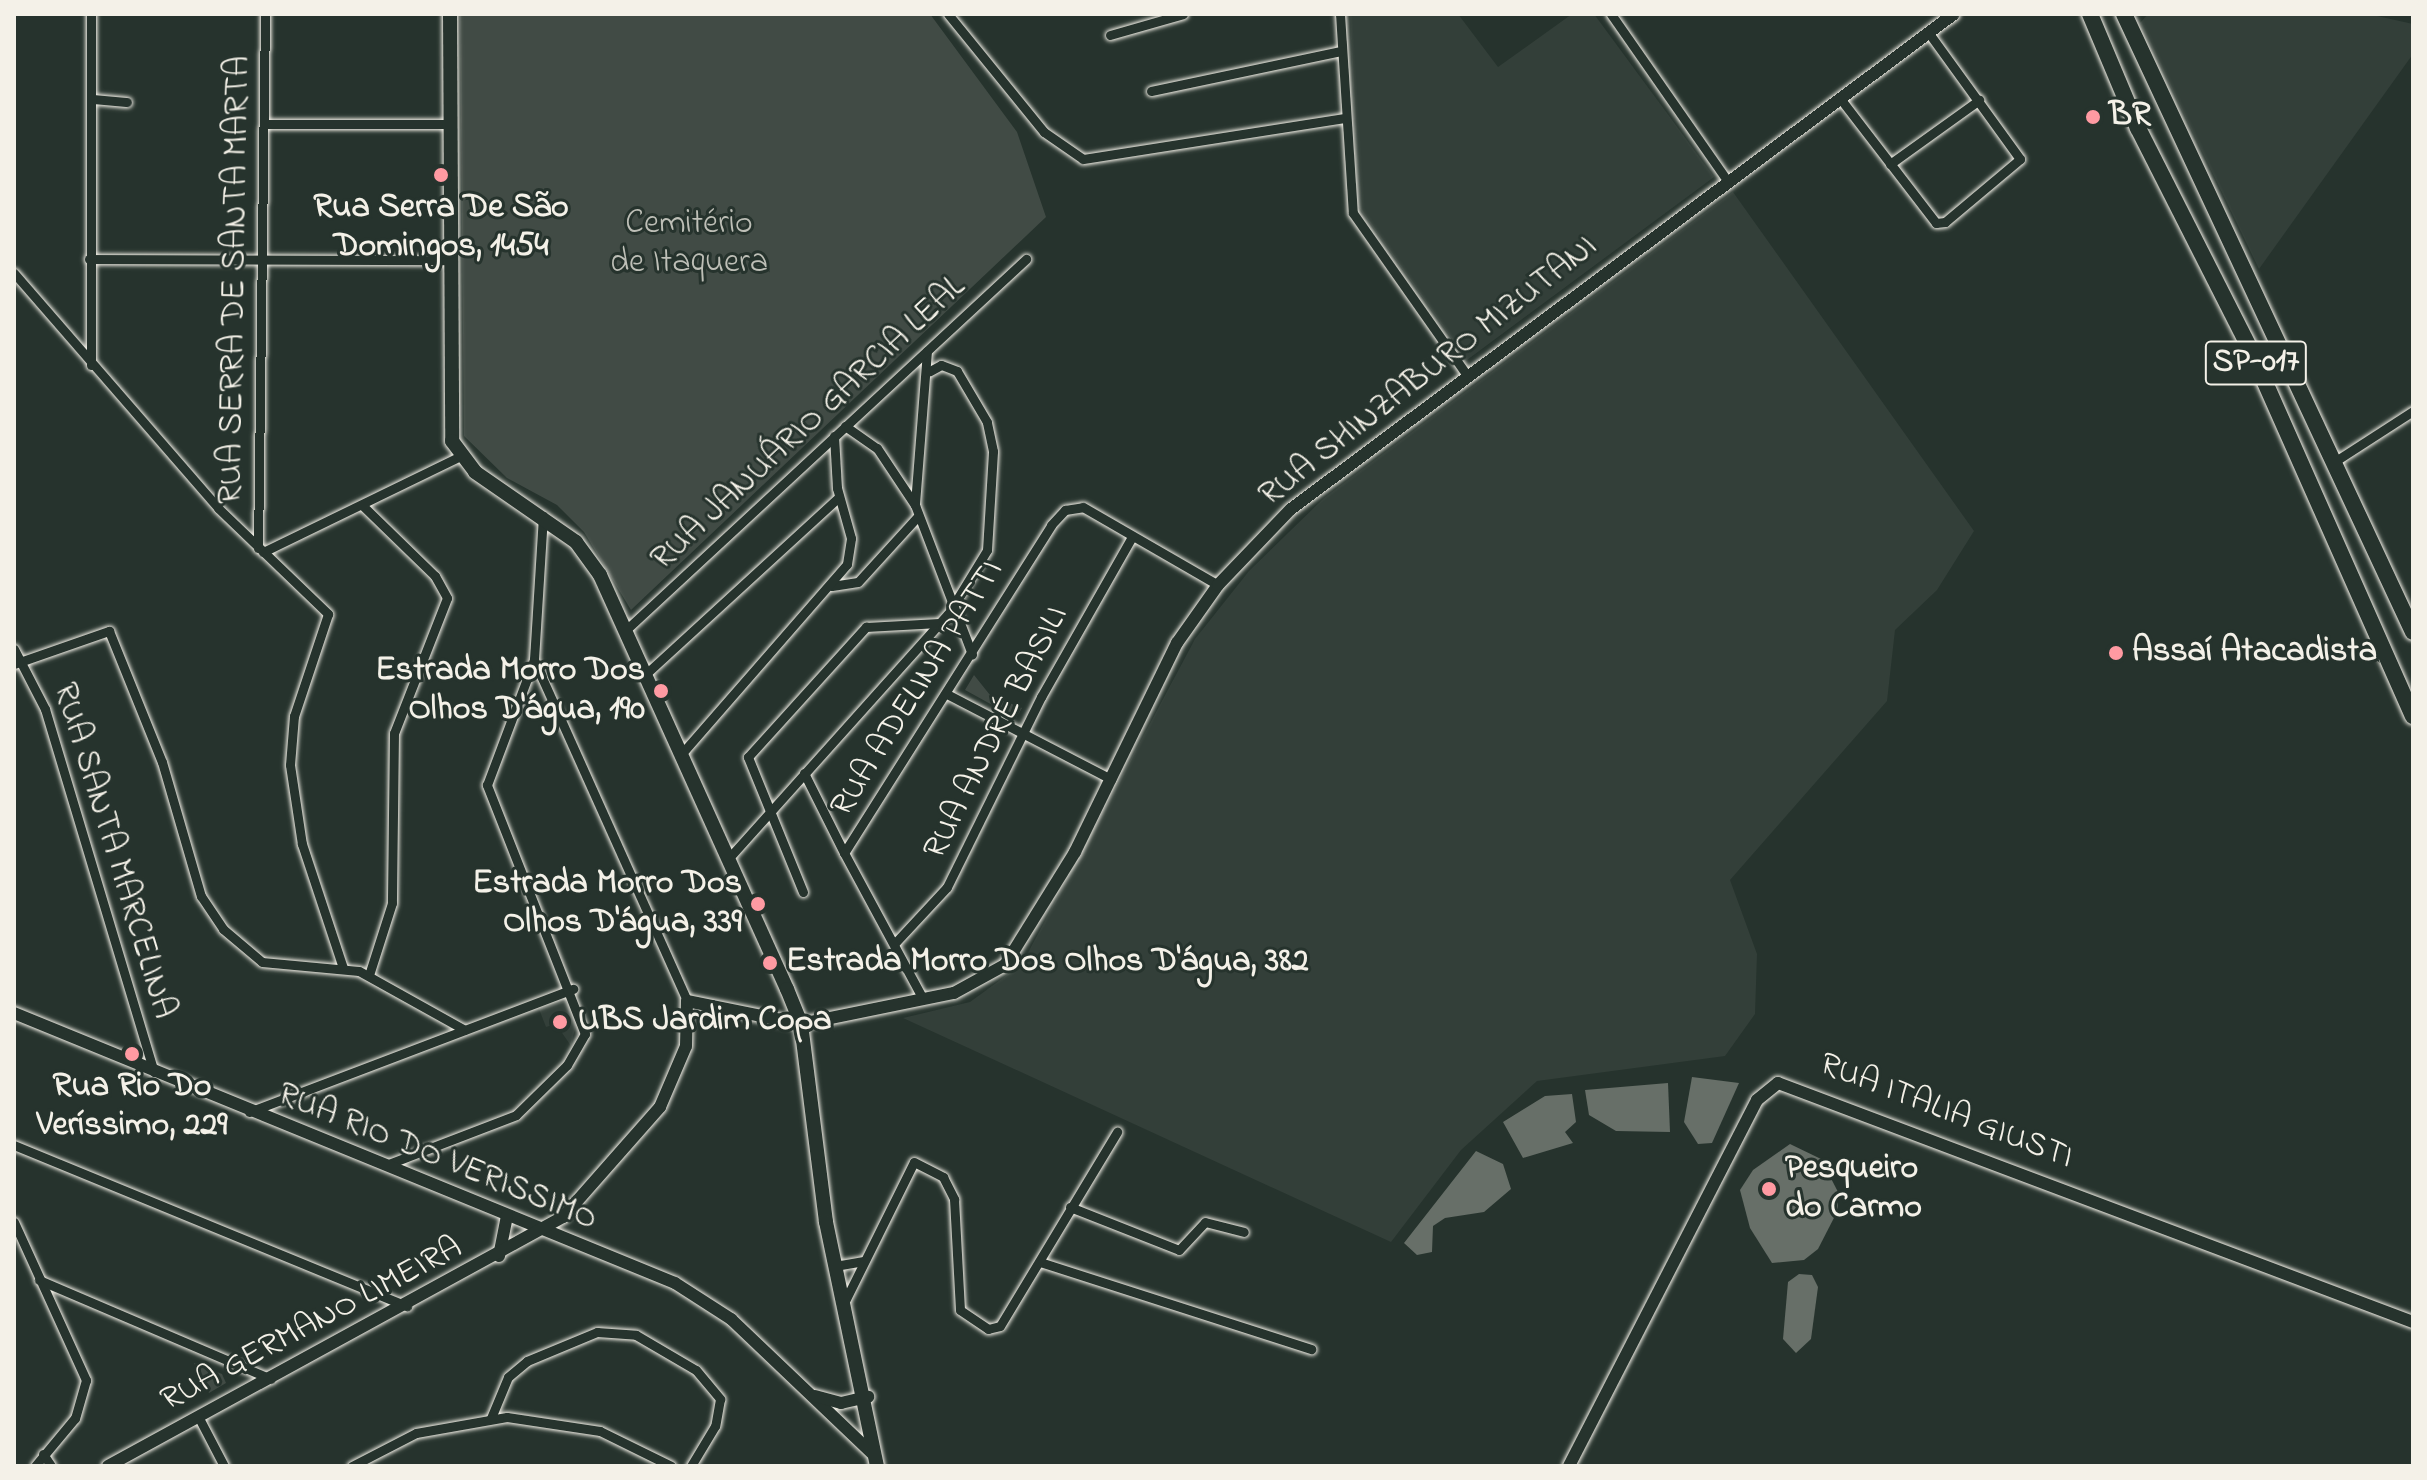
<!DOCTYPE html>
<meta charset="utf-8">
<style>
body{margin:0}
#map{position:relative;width:2427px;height:1480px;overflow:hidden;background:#26332d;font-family:"Indie Flower",sans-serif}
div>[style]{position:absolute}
.built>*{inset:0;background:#333f39}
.green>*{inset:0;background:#414b45}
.water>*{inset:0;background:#676f68}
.roads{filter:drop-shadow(0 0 2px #f4f1e8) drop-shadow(0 0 2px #f4f1e8)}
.minor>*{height:9px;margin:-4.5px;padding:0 4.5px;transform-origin:4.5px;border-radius:4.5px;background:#26332d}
.tertiary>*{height:12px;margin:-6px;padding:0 6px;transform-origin:6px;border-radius:6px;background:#26332d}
.secondary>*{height:14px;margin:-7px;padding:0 7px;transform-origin:7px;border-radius:7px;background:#26332d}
.trunk>*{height:16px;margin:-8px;padding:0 8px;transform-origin:8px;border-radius:8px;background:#26332d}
.dots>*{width:22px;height:22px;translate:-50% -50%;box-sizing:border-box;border:4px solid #26332d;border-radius:50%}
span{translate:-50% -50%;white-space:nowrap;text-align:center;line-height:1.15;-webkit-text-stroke:6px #26332d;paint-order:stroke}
.shield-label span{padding:2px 6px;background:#26332d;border:2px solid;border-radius:6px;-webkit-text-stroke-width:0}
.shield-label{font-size:32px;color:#f4f1e8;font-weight:700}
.poi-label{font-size:34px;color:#f4f1e8;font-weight:700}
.left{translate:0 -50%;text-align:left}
.right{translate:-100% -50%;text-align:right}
.park-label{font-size:34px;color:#bebfb7}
.street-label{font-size:34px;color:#f4f1e8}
.frame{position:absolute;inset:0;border:16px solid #f4f1e8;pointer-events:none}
</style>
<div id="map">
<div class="built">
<i style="clip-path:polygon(1350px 14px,1458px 14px,1498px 67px,1572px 14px,1594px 14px,1714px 177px,1467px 360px,1358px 206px)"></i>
<i style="clip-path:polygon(2148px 14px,2368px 14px,2413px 24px,2413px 54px,2259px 269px,2140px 23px)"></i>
<i style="clip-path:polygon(1733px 192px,1974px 531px,1937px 590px,1895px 630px,1887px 701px,1730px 880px,1757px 954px,1755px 1014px,1725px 1056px,1537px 1081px,1461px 1150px,1391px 1242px,903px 1018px,970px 1002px,1022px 964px,1195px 639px,1249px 571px,1324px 498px)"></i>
<i style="clip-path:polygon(566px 1001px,577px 1020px,571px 1046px,556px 1024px,546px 1027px,539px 1009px)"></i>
</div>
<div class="green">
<i style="clip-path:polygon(460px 14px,930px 14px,1017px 132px,1046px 217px,631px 610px,584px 532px,557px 505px,507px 478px,464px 436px)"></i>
<i style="clip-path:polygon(974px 675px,990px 695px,1022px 708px,1016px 718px,965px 690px)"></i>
<i style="clip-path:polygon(194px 1363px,222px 1374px,226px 1383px,209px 1393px)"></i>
</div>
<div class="water">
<i style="clip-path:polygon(1692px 1077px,1739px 1083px,1712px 1143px,1698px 1144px,1684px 1122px)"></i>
<i style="clip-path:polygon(1668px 1083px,1670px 1132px,1616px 1131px,1589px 1115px,1585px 1090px)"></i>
<i style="clip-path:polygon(1572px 1094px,1576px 1122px,1565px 1132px,1573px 1143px,1523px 1158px,1503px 1122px,1545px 1096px)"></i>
<i style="clip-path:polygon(1790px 1144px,1821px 1159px,1838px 1192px,1838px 1210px,1818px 1249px,1804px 1260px,1772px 1263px,1750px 1228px,1740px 1190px,1753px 1170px)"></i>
<i style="clip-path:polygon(1476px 1151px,1503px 1164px,1511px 1189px,1484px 1212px,1445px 1218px,1433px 1226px,1432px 1252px,1417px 1255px,1404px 1243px)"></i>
<i style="clip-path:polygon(1799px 1274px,1812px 1275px,1818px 1287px,1811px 1339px,1796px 1353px,1783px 1339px,1788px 1282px)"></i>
</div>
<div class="roads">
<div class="minor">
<i style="left:948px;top:14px;width:152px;rotate:50.9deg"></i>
<i style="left:1044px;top:132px;width:47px;rotate:34.7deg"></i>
<i style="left:1083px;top:159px;width:265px;rotate:-8.9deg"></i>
<i style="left:1340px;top:14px;width:199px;rotate:86.3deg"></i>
<i style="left:1353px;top:213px;width:197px;rotate:54.9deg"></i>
<i style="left:1611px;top:14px;width:201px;rotate:55.1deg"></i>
<i style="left:1110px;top:35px;width:76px;rotate:-16deg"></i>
<i style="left:1151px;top:91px;width:194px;rotate:-11.9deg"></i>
<i style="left:1839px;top:97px;width:159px;rotate:52.4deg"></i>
<i style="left:1936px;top:223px;width:9px;rotate:-6deg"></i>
<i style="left:1945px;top:222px;width:98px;rotate:-40deg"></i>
<i style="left:2020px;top:159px;width:157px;rotate:-125.9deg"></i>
<i style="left:92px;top:99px;width:35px;rotate:5deg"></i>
<i style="left:266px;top:124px;width:184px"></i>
<i style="left:1890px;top:164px;width:110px;rotate:-35.7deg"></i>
<i style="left:89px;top:259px;width:359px;rotate:0.2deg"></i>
<i style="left:14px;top:273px;width:311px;rotate:49deg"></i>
<i style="left:218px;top:508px;width:153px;rotate:43.9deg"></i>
<i style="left:328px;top:614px;width:108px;rotate:108.4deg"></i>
<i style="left:294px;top:716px;width:49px;rotate:94.7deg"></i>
<i style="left:290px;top:765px;width:80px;rotate:81.4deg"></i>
<i style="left:302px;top:844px;width:131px;rotate:71.7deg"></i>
<i style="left:927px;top:351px;width:154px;rotate:94.5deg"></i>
<i style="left:915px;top:505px;width:160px;rotate:69.1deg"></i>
<i style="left:91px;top:365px;width:351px;rotate:-90deg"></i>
<i style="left:845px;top:426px;width:39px;rotate:35deg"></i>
<i style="left:877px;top:448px;width:69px;rotate:56.3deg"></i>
<i style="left:2337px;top:460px;width:90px;rotate:-32.8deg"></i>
<i style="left:362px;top:505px;width:102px;rotate:44.2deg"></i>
<i style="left:435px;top:576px;width:25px;rotate:61deg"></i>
<i style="left:447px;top:598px;width:145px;rotate:111.4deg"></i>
<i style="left:394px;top:733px;width:170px;rotate:90.7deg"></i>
<i style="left:392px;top:903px;width:76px;rotate:107.7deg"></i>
<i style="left:543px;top:516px;width:144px;rotate:93.6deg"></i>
<i style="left:534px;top:660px;width:374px;rotate:65.8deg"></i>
<i style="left:258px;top:548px;width:534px;rotate:-89.25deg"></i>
<i style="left:263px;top:552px;width:218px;rotate:-25.9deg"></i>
<i style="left:832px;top:586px;width:26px;rotate:-9deg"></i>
<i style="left:858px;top:582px;width:89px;rotate:-47.7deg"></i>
<i style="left:628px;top:628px;width:543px;rotate:-42.83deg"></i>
<i style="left:14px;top:649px;width:68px;rotate:62.7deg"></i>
<i style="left:45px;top:709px;width:379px;rotate:73.3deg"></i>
<i style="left:14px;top:664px;width:101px;rotate:-19.2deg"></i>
<i style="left:109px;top:631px;width:141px;rotate:68deg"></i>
<i style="left:162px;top:762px;width:140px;rotate:73.8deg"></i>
<i style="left:201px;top:896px;width:40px;rotate:56deg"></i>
<i style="left:223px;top:929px;width:51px;rotate:40.2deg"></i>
<i style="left:262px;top:962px;width:97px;rotate:5.3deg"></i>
<i style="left:359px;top:971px;width:121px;rotate:29.1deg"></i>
<i style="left:648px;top:672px;width:259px;rotate:-42.5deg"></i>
<i style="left:947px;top:694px;width:185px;rotate:27.4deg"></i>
<i style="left:684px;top:751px;width:248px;rotate:-48.9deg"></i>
<i style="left:847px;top:564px;width:26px;rotate:-81deg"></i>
<i style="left:851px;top:538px;width:52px;rotate:-105.6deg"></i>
<i style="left:837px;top:488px;width:52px;rotate:-93.3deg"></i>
<i style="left:804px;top:773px;width:89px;rotate:63.4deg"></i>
<i style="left:728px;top:859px;width:329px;rotate:-48.1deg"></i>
<i style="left:948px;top:614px;width:75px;rotate:-58.6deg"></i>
<i style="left:987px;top:550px;width:99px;rotate:-86.5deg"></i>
<i style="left:993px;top:451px;width:30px;rotate:-102deg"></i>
<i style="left:987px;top:422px;width:59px;rotate:-120.5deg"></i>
<i style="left:957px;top:371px;width:17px;rotate:-159deg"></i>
<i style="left:941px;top:365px;width:13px;rotate:151deg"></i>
<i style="left:803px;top:892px;width:146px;rotate:-112.2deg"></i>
<i style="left:748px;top:757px;width:176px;rotate:-47.8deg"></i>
<i style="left:866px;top:627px;width:73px;rotate:-3.1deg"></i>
<i style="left:895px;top:943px;width:76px;rotate:-47.1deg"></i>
<i style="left:947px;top:887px;width:212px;rotate:-63.7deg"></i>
<i style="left:1041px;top:697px;width:184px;rotate:-60.4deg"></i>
<i style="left:923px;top:999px;width:166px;rotate:-118.4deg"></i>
<i style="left:844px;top:853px;width:388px;rotate:-57.7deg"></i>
<i style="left:1051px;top:525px;width:21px;rotate:-47deg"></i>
<i style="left:1065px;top:510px;width:18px;rotate:-9deg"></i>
<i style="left:1083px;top:507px;width:156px;rotate:30deg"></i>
<i style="left:249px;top:1112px;width:347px;rotate:-20.8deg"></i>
<i style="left:14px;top:1145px;width:425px;rotate:22.3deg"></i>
<i style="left:386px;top:1165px;width:139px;rotate:-21deg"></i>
<i style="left:516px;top:1115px;width:71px;rotate:-44.4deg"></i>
<i style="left:567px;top:1065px;width:36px;rotate:-60deg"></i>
<i style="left:585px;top:1034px;width:268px;rotate:-111.5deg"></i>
<i style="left:487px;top:785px;width:134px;rotate:-69.4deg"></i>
<i style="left:1070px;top:1207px;width:117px;rotate:21.5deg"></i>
<i style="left:1179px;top:1250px;width:38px;rotate:-47deg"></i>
<i style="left:1205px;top:1222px;width:40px;rotate:14.4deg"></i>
<i style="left:14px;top:1222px;width:174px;rotate:65.5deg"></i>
<i style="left:86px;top:1380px;width:40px;rotate:106deg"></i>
<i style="left:75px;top:1418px;width:62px;rotate:129.8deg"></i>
<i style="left:1040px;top:1262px;width:285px;rotate:17.8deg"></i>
<i style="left:835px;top:1266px;width:29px;rotate:-10deg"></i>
<i style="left:39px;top:1280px;width:252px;rotate:23.1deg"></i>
<i style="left:844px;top:1303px;width:157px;rotate:-63.6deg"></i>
<i style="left:914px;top:1162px;width:33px;rotate:27deg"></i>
<i style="left:943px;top:1177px;width:25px;rotate:63deg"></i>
<i style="left:954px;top:1199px;width:111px;rotate:86.9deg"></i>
<i style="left:960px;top:1310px;width:34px;rotate:34deg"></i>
<i style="left:988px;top:1329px;width:12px;rotate:-14deg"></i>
<i style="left:1000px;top:1326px;width:227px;rotate:-58.9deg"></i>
<i style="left:199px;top:1418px;width:54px;rotate:62.5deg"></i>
<i style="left:491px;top:1418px;width:44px;rotate:-67.5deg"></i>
<i style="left:508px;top:1377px;width:25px;rotate:-40deg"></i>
<i style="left:527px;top:1361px;width:76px;rotate:-22.5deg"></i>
<i style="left:597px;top:1332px;width:39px;rotate:4deg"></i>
<i style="left:636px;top:1335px;width:69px;rotate:30.3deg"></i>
<i style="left:696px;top:1370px;width:38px;rotate:50deg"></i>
<i style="left:720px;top:1399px;width:27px;rotate:100deg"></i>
<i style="left:715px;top:1426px;width:47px;rotate:121deg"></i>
<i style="left:43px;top:1454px;width:14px;rotate:56deg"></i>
<i style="left:352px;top:1466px;width:72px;rotate:-27.3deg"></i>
<i style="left:416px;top:1433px;width:92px;rotate:-10deg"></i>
<i style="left:507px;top:1417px;width:94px;rotate:8.6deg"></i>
<i style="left:600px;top:1431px;width:79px;rotate:26.2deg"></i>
</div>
<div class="tertiary">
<i style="left:14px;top:1013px;width:714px;rotate:22.22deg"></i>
<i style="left:675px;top:1283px;width:67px;rotate:32.7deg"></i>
<i style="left:731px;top:1319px;width:199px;rotate:43.6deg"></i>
<i style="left:499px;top:1256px;width:41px;rotate:-78.7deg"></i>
<i style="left:815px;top:1396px;width:27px;rotate:15deg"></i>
<i style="left:841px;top:1403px;width:28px;rotate:-13deg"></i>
<i style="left:108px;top:1466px;width:519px;rotate:-28.69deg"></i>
<i style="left:563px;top:1217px;width:147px;rotate:-48.6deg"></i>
<i style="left:660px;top:1107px;width:66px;rotate:-66.9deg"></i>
<i style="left:686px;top:1046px;width:45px;rotate:-88.7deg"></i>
<i style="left:687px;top:1001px;width:116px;rotate:11.4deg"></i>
<i style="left:801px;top:1024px;width:156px;rotate:-11.5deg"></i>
<i style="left:954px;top:993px;width:58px;rotate:-28.8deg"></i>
<i style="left:1005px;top:965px;width:133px;rotate:-58.2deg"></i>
<i style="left:1075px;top:852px;width:233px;rotate:-64deg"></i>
<i style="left:1177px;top:643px;width:71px;rotate:-54.7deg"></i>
<i style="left:1218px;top:585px;width:105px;rotate:-46.2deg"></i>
<i style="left:1291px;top:509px;width:827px;rotate:-36.75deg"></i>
<i style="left:1569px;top:1466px;width:411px;rotate:-62.8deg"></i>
<i style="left:1757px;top:1100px;width:27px;rotate:-39deg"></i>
<i style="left:1778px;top:1083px;width:678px;rotate:20.63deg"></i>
</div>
<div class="secondary">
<i style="left:450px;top:14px;width:427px;rotate:89.7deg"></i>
<i style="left:452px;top:441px;width:39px;rotate:53deg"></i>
<i style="left:475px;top:472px;width:123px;rotate:34.7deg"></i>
<i style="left:576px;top:542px;width:41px;rotate:54deg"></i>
<i style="left:600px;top:575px;width:454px;rotate:65.7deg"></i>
<i style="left:787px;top:989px;width:38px;rotate:68deg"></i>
<i style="left:801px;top:1024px;width:200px;rotate:82.8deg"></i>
<i style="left:826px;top:1222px;width:249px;rotate:78.2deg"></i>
</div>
<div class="trunk">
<i style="left:2090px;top:14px;width:124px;rotate:67.2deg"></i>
<i style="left:2138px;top:128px;width:252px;rotate:63.1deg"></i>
<i style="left:2252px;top:353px;width:397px;rotate:66.1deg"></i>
<i style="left:2124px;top:14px;width:682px;rotate:64.94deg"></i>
</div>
</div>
<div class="dots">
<i style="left:2093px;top:117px;background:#ff9aa2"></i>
<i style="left:441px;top:175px;background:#ff9aa2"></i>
<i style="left:2116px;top:653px;background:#ff9aa2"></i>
<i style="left:661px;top:691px;background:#ff9aa2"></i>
<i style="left:758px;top:904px;background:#ff9aa2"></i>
<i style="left:770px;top:963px;background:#ff9aa2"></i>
<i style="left:560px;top:1022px;background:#ff9aa2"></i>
<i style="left:132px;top:1054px;background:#ff9aa2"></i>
<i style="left:1769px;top:1189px;background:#ff9aa2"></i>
</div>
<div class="shield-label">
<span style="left:2256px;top:363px">SP-017</span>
</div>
<div class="poi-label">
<span class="left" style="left:2109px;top:117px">BR</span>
<span style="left:441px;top:228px">Rua Serra De São<br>Domingos, 1454</span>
<span class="left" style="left:2132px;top:653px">Assaí Atacadista</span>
<span class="right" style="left:645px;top:691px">Estrada Morro Dos<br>Olhos D'água, 190</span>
<span class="right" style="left:742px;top:904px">Estrada Morro Dos<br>Olhos D'água, 339</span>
<span class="left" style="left:786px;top:963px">Estrada Morro Dos Olhos D'água, 382</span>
<span class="left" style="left:578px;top:1022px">UBS Jardim Copa</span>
<span style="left:132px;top:1107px">Rua Rio Do<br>Veríssimo, 229</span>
<span class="left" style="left:1785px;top:1189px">Pesqueiro<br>do Carmo</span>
</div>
<div class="park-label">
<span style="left:689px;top:244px">Cemitério<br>de Itaquera</span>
</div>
<div class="street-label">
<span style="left:236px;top:280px;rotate:-89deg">RUA SERRA DE SANTA MARTA</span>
<span style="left:1429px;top:372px;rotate:-38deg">RUA SHINZABURO MIZUTANI</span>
<span style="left:809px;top:424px;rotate:-43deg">RUA JANUÁRIO GARCIA LEAL</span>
<span style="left:918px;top:689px;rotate:-58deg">RUA ADELINA PATTI</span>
<span style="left:997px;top:733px;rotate:-63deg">RUA ANDRÉ BASILI</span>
<span style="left:113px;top:851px;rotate:73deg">RUA SANTA MARCELINA</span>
<span style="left:1946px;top:1112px;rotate:21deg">RUA ITALIA GIUSTI</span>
<span style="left:437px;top:1158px;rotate:22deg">RUA RIO DO VERISSIMO</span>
<span style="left:312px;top:1325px;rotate:-28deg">RUA GERMANO LIMEIRA</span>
</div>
<div class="frame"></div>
</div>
